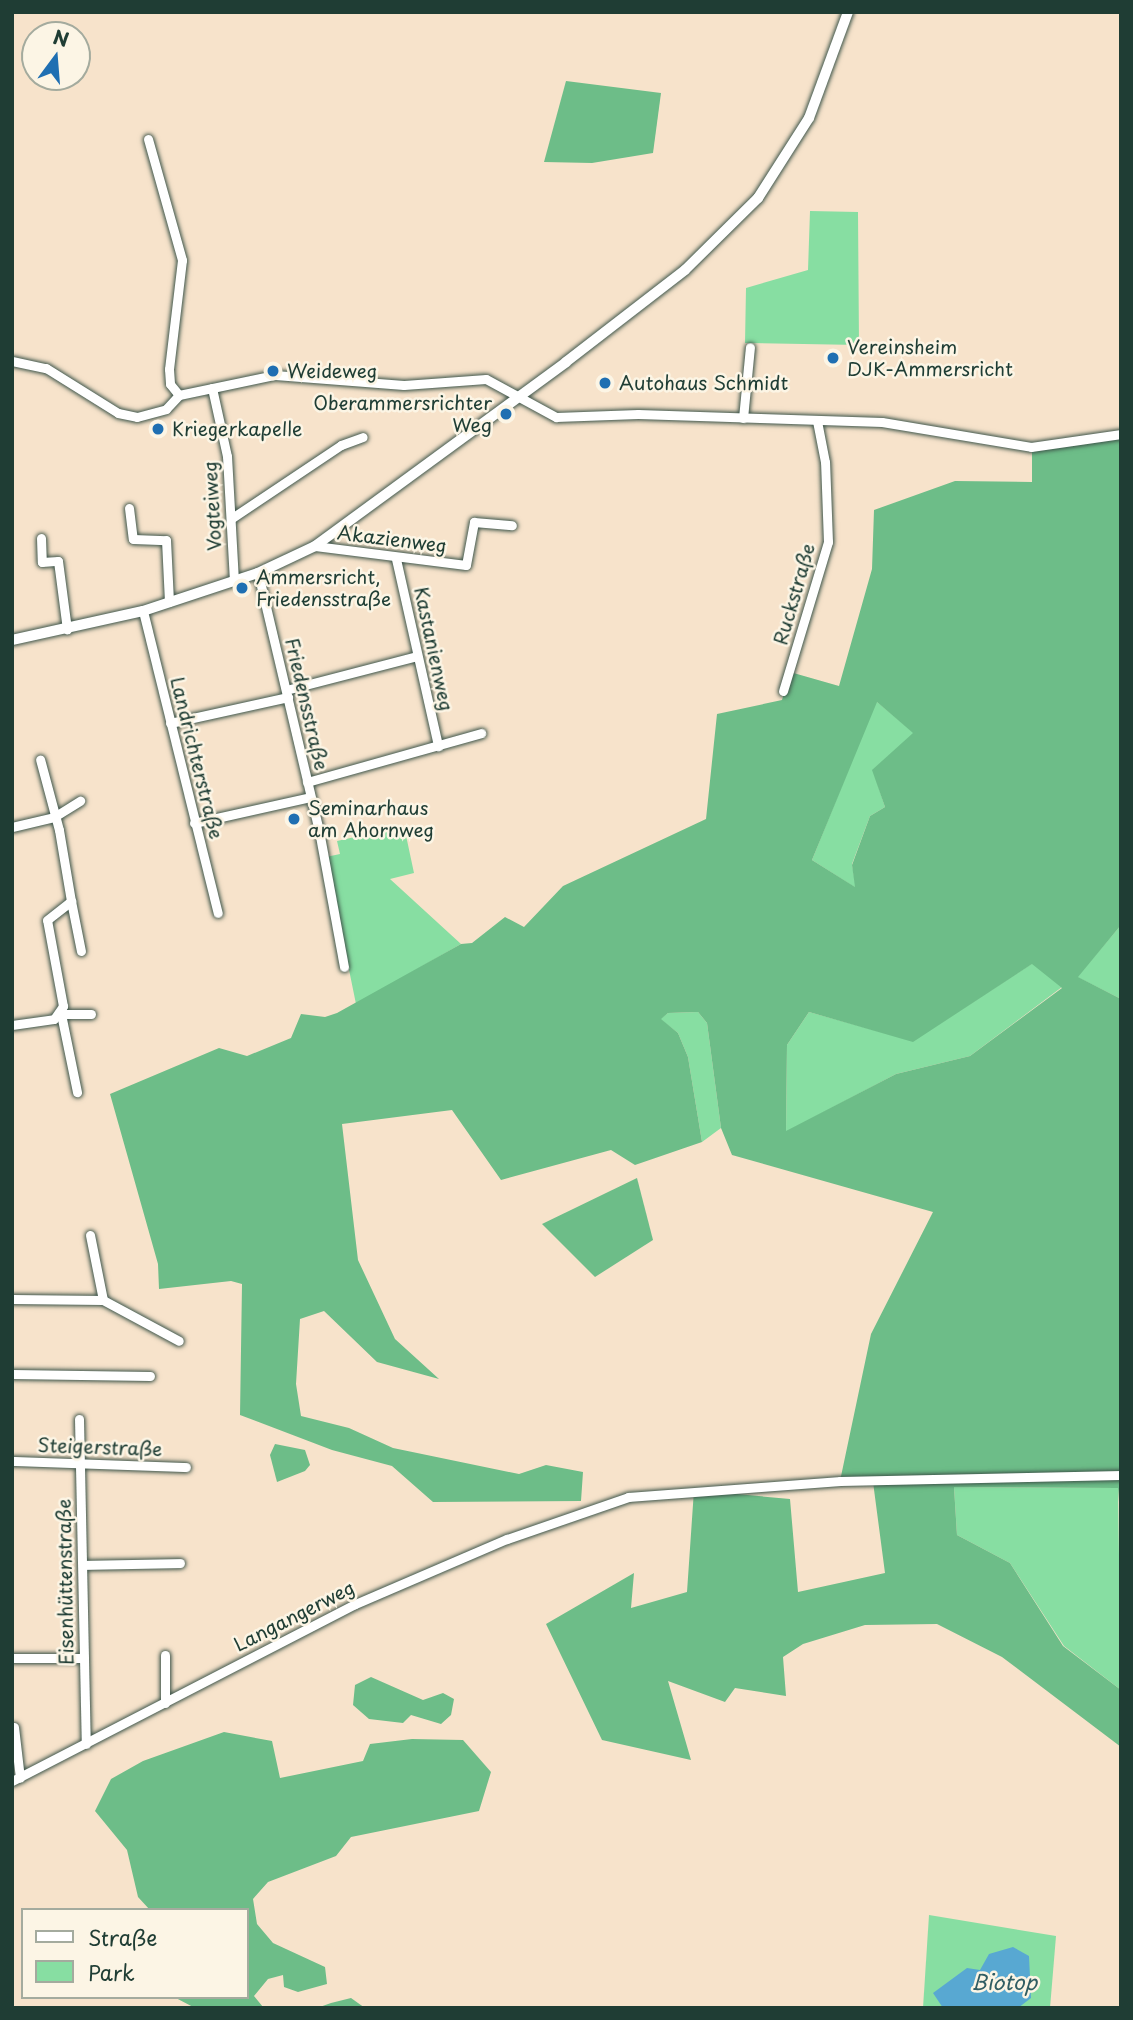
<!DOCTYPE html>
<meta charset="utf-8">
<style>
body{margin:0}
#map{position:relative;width:1133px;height:2020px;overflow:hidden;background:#f7e3cb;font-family:"Playpen Sans",sans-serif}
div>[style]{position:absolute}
.green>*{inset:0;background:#87dea2}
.forest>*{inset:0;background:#6dbd88}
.water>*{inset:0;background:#58a8d2}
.roads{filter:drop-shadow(0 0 2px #3f564b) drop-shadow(0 0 2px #3f564b)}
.minor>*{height:9px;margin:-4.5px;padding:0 4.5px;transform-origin:4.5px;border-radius:4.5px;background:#fff}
.tertiary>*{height:10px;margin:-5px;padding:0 5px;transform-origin:5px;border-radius:5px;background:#fff}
.dots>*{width:19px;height:19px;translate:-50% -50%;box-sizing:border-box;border:4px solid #fcf5e5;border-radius:50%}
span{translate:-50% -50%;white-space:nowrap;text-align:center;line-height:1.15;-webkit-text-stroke:5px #fcf5e5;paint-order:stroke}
.poi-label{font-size:19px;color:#1f3d34}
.left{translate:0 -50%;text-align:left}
.right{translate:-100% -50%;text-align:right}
.street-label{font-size:19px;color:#1f3d34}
.water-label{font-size:21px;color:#305d63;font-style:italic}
.frame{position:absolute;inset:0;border:14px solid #1f3d34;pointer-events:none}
.legend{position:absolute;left:21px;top:1908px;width:228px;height:91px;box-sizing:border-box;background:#fcf5e5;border:2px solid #a4ab9e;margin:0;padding:9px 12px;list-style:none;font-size:21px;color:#1f3d34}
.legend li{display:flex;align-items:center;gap:14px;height:35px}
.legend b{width:35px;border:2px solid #a4ab9e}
.north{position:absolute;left:21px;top:21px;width:70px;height:70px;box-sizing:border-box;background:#fcf5e5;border:2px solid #a4ab9e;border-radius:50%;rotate:16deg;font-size:19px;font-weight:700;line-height:28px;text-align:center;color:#1f3d34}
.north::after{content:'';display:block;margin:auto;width:24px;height:32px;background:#1f6fb2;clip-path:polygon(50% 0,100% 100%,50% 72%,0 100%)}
</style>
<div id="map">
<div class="green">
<i style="clip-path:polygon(810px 211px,858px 212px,859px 345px,745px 343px,746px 288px,808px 270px)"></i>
<i style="clip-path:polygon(876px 701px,914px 733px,873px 770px,885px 807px,870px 816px,852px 864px,856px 888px,812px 860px)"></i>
<i style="clip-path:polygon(404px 826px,414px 873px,390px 879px,461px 944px,356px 1004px,326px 857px,340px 854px,337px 841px)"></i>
<i style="clip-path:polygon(1121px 925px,1121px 999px,1077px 977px)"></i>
<i style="clip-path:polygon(1033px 963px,1062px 987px,970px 1056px,896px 1074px,786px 1132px,787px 1045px,809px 1012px,913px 1041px)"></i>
<i style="clip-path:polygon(698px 1012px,707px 1023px,721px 1128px,702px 1142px,688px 1057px,678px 1033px,660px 1019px,668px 1013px)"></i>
<i style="clip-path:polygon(954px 1487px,1118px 1488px,1121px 1690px,1064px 1646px,1010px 1563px,957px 1535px)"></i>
<i style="clip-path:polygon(929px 1915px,1056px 1936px,1050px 2008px,923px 2008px)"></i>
</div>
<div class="forest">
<i style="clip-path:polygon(566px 81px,661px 93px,653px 153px,592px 163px,544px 162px)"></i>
<i style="clip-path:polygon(evenodd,1121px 437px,1121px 925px,1078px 977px,1121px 999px,1121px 1530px,1118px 1488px,954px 1487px,957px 1535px,1010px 1563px,1063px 1646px,1121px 1690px,1121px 1747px,1002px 1657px,937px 1624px,865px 1625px,803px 1644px,783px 1657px,786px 1696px,735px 1688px,725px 1702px,668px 1681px,691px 1760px,602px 1740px,546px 1624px,634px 1573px,631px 1608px,687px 1592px,694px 1490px,790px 1499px,798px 1592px,885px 1573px,873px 1482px,840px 1481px,871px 1334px,933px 1212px,732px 1155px,721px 1128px,707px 1023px,698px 1012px,668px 1013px,661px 1019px,678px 1033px,688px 1057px,702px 1142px,635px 1165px,611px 1150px,501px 1180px,452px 1110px,342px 1124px,358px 1260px,395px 1339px,439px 1379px,377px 1362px,324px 1311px,300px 1319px,296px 1384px,301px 1416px,349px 1428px,393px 1448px,519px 1474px,546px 1465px,583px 1472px,581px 1501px,433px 1502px,392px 1466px,332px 1450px,240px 1415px,242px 1284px,231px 1281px,159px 1289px,158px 1264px,110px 1094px,219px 1048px,247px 1056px,291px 1038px,301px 1014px,325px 1017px,337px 1013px,461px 944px,472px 943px,505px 917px,524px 927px,563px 886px,706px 819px,717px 714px,782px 700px,790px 672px,839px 686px,872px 569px,874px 510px,955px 481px,1032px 482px,1032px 449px,1121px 437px,877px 702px,913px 733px,872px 770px,885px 807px,870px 816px,852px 865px,855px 887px,812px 860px,877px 702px,1121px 437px,1032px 964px,1062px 988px,970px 1056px,896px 1074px,786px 1131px,787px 1045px,809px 1012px,913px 1042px,1032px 964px)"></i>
<i style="clip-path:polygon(637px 1178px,653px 1240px,595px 1277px,542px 1224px)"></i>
<i style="clip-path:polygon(275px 1444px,305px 1450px,310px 1465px,305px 1471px,277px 1482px,270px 1455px)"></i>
<i style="clip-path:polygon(371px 1677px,423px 1700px,443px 1693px,454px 1699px,451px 1715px,441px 1724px,411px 1715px,403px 1723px,369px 1719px,353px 1705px,355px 1685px)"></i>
<i style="clip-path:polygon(224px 1732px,272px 1741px,280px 1778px,363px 1761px,370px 1744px,412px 1739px,463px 1740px,491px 1772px,479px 1811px,351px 1837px,336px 1856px,268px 1882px,253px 1899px,257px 1924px,273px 1943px,325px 1967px,327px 1984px,298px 1992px,284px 1987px,283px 1975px,268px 1979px,254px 1996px,263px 2007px,270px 2008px,195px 2008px,174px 1997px,247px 1997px,247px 1910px,150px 1910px,138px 1897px,127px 1850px,95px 1811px,111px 1779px,143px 1761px)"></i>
<i style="clip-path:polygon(351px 1998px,365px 2008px,317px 2008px,331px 2003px)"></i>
</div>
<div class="water">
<i style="clip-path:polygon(1013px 1947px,1029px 1956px,1031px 1998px,1018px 2008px,943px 2008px,933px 1993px,967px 1968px,980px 1970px,989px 1954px)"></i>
</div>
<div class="roads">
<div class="minor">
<i style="left:148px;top:139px;width:126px;rotate:74.3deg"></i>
<i style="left:182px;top:260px;width:110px;rotate:96.8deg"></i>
<i style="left:169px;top:369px;width:15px;rotate:86deg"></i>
<i style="left:170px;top:384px;width:14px;rotate:51deg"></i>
<i style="left:12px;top:361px;width:35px;rotate:12deg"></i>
<i style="left:46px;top:368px;width:85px;rotate:32deg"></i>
<i style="left:118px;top:413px;width:19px;rotate:12deg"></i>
<i style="left:137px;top:417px;width:30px;rotate:-15deg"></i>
<i style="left:166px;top:409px;width:19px;rotate:-47deg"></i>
<i style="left:212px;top:388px;width:70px;rotate:77.6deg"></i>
<i style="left:227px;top:456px;width:126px;rotate:86.8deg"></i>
<i style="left:179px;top:395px;width:98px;rotate:-11.8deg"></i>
<i style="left:275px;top:375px;width:129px;rotate:4.4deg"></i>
<i style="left:404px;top:385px;width:82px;rotate:-4.2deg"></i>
<i style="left:486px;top:379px;width:80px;rotate:28.5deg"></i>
<i style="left:556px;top:417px;width:82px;rotate:-2.1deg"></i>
<i style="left:638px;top:414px;width:244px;rotate:1.9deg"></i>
<i style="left:882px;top:422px;width:151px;rotate:9.5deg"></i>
<i style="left:1031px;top:447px;width:91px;rotate:-8.2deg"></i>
<i style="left:743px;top:418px;width:71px;rotate:-84.4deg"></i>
<i style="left:129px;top:508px;width:31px;rotate:83deg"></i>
<i style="left:133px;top:539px;width:33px;rotate:2deg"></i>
<i style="left:166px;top:540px;width:62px;rotate:87.2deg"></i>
<i style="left:232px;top:518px;width:131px;rotate:-33.8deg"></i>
<i style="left:341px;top:445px;width:23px;rotate:-20deg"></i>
<i style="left:41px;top:538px;width:24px;rotate:88deg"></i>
<i style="left:42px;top:562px;width:16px;rotate:-4deg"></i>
<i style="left:58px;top:561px;width:69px;rotate:82.5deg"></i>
<i style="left:315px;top:546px;width:152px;rotate:7.2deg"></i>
<i style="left:466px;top:565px;width:44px;rotate:-79.5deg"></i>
<i style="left:474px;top:522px;width:38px;rotate:5deg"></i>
<i style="left:396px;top:559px;width:192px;rotate:77.3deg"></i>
<i style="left:258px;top:573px;width:270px;rotate:76.7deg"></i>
<i style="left:320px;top:836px;width:133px;rotate:79.6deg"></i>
<i style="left:143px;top:611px;width:311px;rotate:76.1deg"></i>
<i style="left:286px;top:690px;width:135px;rotate:-14.5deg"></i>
<i style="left:783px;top:691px;width:156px;rotate:-73.2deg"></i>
<i style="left:828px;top:542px;width:80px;rotate:-92.1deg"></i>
<i style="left:825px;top:462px;width:42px;rotate:-101deg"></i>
<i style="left:170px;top:723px;width:121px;rotate:-12.4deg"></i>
<i style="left:307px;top:782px;width:181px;rotate:-15.7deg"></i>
<i style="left:194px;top:823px;width:119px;rotate:-12.6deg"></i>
<i style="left:12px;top:827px;width:43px;rotate:-13.4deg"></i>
<i style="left:54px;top:817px;width:31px;rotate:-32deg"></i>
<i style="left:71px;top:901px;width:51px;rotate:78.7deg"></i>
<i style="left:61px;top:1014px;width:80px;rotate:78.4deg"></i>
<i style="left:61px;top:1014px;width:30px"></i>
<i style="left:12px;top:1025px;width:42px;rotate:-8.1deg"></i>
<i style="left:54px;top:1019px;width:16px;rotate:-55deg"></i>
<i style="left:63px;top:1006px;width:87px;rotate:-100.5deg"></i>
<i style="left:47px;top:920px;width:31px;rotate:-38deg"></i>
<i style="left:71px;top:901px;width:72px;rotate:-99.6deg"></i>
<i style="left:59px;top:830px;width:73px;rotate:-105deg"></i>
<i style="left:90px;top:1235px;width:66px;rotate:78.7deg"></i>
<i style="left:12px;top:1299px;width:91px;rotate:0.6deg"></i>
<i style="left:103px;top:1300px;width:86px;rotate:28.3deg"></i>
<i style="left:12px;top:1374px;width:138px;rotate:0.8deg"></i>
<i style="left:79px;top:1419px;width:325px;rotate:88.8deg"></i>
<i style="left:12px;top:1461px;width:174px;rotate:2deg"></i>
<i style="left:84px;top:1565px;width:96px;rotate:-1.2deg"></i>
<i style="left:165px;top:1655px;width:48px;rotate:90deg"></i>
<i style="left:12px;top:1658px;width:72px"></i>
<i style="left:14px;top:1727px;width:51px;rotate:83.3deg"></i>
<i style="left:12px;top:1781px;width:386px;rotate:-27.3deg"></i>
<i style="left:355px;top:1604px;width:165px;rotate:-23.2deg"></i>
<i style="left:507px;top:1539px;width:128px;rotate:-19.1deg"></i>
<i style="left:628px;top:1497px;width:213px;rotate:-4.3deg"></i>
<i style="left:840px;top:1481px;width:281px;rotate:-1.2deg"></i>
</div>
<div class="tertiary">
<i style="left:12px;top:640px;width:134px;rotate:-12.5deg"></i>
<i style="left:143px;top:611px;width:121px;rotate:-18.3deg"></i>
<i style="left:258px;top:573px;width:63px;rotate:-25.3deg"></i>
<i style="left:315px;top:546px;width:311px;rotate:-36.2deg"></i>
<i style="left:566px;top:362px;width:150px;rotate:-37.7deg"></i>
<i style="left:685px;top:270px;width:103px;rotate:-44.6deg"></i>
<i style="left:758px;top:198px;width:95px;rotate:-57.5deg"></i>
<i style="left:809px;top:118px;width:113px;rotate:-69.8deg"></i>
</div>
</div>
<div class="dots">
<i style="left:833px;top:358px;background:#1f6fb2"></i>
<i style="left:273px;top:371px;background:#1f6fb2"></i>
<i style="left:605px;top:383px;background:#1f6fb2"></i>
<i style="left:506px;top:414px;background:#1f6fb2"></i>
<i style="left:158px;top:429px;background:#1f6fb2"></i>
<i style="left:242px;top:588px;background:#1f6fb2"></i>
<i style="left:294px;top:819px;background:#1f6fb2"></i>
</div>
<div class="poi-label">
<span class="left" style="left:847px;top:358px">Vereinsheim<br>DJK-Ammersricht</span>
<span class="left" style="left:287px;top:371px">Weideweg</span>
<span class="left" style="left:619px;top:383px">Autohaus Schmidt</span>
<span class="right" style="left:492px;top:414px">Oberammersrichter<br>Weg</span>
<span class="left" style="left:172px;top:429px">Kriegerkapelle</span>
<span class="left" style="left:256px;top:588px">Ammersricht,<br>Friedensstraße</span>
<span class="left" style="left:308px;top:819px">Seminarhaus<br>am Ahornweg</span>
</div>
<div class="street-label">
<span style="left:212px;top:506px;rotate:-93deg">Vogteiweg</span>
<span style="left:392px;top:539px;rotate:7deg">Akazienweg</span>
<span style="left:794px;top:594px;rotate:-74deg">Ruckstraße</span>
<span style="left:434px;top:649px;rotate:78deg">Kastanienweg</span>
<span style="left:307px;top:704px;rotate:77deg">Friedensstraße</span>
<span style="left:197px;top:758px;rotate:76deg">Landrichterstraße</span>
<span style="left:100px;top:1447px;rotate:2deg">Steigerstraße</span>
<span style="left:65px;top:1582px;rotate:-91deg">Eisenhüttenstraße</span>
<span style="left:294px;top:1616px;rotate:-27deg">Langangerweg</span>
</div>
<div class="water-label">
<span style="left:1004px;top:1981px">Biotop</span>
</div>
<div class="frame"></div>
<ul class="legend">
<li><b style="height:9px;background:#fff"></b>Straße</li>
<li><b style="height:19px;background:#87dea2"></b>Park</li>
</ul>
<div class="north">N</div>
</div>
